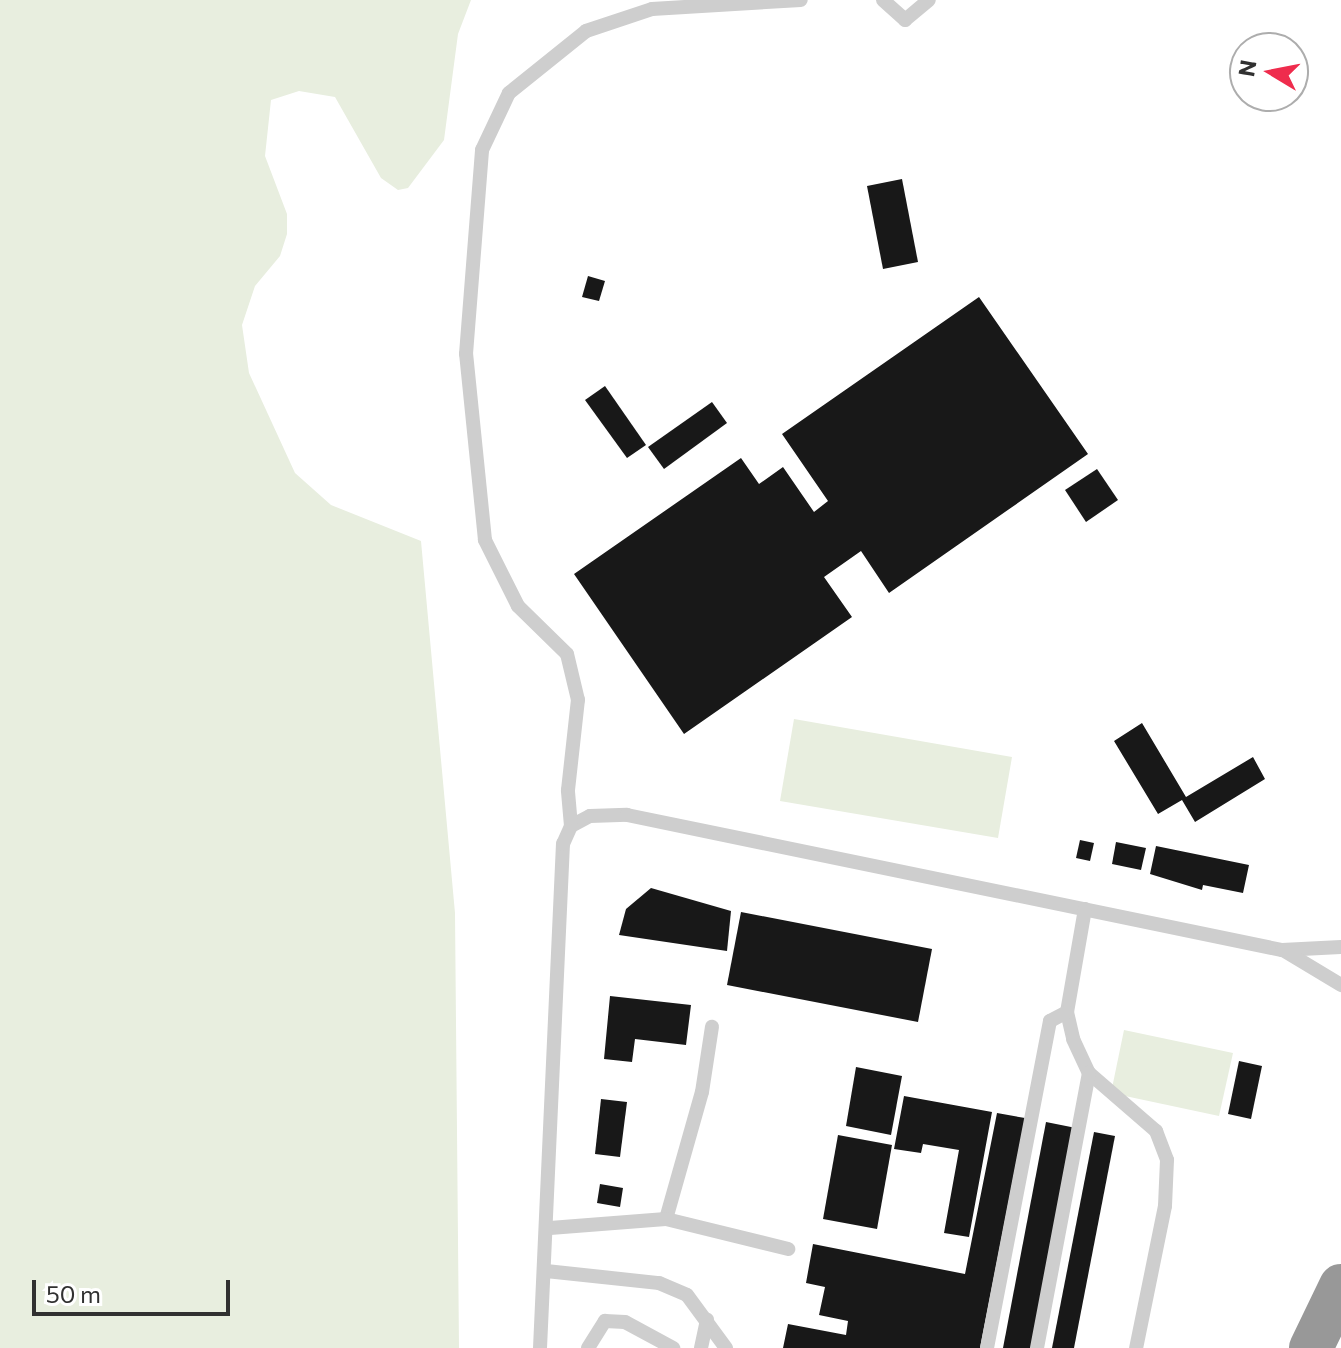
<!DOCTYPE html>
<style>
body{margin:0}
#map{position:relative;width:1341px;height:1348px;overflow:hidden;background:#fff;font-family:Commissioner,sans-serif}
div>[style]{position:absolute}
.green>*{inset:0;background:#e8eedf}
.building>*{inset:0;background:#181818}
.lane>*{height:14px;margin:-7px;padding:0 7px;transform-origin:7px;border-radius:7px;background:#cecece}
.highway>*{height:44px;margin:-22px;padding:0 22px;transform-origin:22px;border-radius:22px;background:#989898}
span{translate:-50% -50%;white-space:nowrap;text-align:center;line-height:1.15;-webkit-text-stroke:8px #fff;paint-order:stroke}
.north{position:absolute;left:1229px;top:32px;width:80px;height:80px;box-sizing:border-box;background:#fff;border:2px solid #adadad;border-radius:50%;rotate:280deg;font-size:22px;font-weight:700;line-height:32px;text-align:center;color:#313131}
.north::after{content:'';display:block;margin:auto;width:28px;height:36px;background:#ef2c4d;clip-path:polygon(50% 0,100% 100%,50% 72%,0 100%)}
.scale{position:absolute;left:32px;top:1280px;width:198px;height:36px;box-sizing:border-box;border:4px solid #313131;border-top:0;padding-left:10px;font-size:24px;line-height:28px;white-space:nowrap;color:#313131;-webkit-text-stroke:6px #fff;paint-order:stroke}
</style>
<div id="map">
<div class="green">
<i style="clip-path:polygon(0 0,471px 0,458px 34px,444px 140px,408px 188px,398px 190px,381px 178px,335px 97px,299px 91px,271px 100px,265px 156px,287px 214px,287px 234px,280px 256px,255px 286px,242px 325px,249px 373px,295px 473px,331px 505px,421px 541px,455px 913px,459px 1348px,0 1348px)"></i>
<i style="clip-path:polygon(794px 719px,1012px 757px,998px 838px,780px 801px)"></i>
<i style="clip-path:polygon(1124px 1030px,1233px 1053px,1219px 1116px,1111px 1093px)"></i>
</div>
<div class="building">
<i style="clip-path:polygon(902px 179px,918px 262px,883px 269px,867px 186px)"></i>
<i style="clip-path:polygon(588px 276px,605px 281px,599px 301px,582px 297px)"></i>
<i style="clip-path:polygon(979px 297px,1088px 454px,889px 593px,861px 551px,824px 577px,852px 617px,684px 734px,574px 574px,741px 458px,759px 484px,783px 467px,814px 512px,828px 501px,782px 434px)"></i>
<i style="clip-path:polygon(605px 386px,646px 445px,627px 458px,585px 400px)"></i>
<i style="clip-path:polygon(712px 402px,727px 423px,664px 469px,648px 447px)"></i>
<i style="clip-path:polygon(1097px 469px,1118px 500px,1086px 522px,1065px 490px)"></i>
<i style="clip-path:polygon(1142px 723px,1186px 797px,1253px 757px,1265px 779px,1195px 822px,1182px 800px,1158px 814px,1114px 741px)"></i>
<i style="clip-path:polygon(1080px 840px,1094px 843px,1090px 861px,1076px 858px)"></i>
<i style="clip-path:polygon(1116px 842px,1146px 848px,1141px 870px,1112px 864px)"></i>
<i style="clip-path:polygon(1156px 846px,1249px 865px,1243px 893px,1203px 885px,1202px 890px,1150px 874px)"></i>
<i style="clip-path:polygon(651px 888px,731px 911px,727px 951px,619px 935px,626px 909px)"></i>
<i style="clip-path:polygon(741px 912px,932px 949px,918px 1022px,727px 985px)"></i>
<i style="clip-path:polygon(610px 996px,691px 1005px,686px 1045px,635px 1039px,632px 1062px,604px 1059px)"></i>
<i style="clip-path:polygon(1239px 1061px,1262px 1066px,1251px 1119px,1228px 1114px)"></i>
<i style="clip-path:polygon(856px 1067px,902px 1076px,891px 1135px,846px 1126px)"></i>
<i style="clip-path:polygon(904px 1096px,992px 1112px,969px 1237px,944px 1233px,959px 1150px,923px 1144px,921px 1153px,894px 1149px)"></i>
<i style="clip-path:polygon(601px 1099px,627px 1102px,620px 1157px,595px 1154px)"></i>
<i style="clip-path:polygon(997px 1113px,1025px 1118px,980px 1348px,783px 1348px,788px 1324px,846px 1335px,848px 1321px,819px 1315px,825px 1287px,806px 1283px,813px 1244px,965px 1274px)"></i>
<i style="clip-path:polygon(1046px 1122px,1076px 1128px,1034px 1348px,1003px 1348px)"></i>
<i style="clip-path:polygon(1094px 1132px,1115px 1136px,1074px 1348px,1052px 1348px)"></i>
<i style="clip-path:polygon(838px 1135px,892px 1145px,877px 1229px,823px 1219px)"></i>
<i style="clip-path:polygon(600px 1184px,623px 1188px,620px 1207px,597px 1203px)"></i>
</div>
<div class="lane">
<i style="left:883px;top:0;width:30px;rotate:42deg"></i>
<i style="left:905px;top:20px;width:31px;rotate:-40deg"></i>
<i style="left:571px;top:826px;width:21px;rotate:-28deg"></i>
<i style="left:590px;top:816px;width:37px;rotate:-2deg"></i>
<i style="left:627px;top:815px;width:669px;rotate:11.65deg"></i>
<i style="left:1282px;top:950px;width:59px;rotate:-2.9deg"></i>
<i style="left:1085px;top:909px;width:105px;rotate:99.9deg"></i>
<i style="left:1067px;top:1012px;width:28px;rotate:77deg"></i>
<i style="left:1073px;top:1039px;width:38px;rotate:65deg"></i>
<i style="left:1089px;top:1073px;width:89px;rotate:40.9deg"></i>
<i style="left:1156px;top:1131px;width:31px;rotate:69deg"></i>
<i style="left:1167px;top:1160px;width:46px;rotate:92.5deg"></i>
<i style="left:1165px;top:1206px;width:145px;rotate:101.5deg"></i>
<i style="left:1283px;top:950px;width:68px;rotate:31.1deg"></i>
<i style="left:666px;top:1219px;width:132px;rotate:-74.2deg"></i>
<i style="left:702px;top:1092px;width:66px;rotate:-81.3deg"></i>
<i style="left:550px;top:1228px;width:116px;rotate:-4.4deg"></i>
<i style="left:666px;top:1219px;width:126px;rotate:13.8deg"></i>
<i style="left:546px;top:1271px;width:114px;rotate:6.1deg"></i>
<i style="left:659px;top:1283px;width:30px;rotate:23deg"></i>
<i style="left:687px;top:1295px;width:66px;rotate:53.7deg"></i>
<i style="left:540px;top:1348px;width:505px;rotate:-87.39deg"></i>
<i style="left:563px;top:844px;width:20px;rotate:-66deg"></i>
<i style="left:571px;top:826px;width:36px;rotate:-95deg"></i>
<i style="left:568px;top:790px;width:91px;rotate:-83.7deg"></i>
<i style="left:578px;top:700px;width:47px;rotate:-103.4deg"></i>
<i style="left:567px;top:654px;width:69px;rotate:-135.6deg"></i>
<i style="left:518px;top:606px;width:74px;rotate:-116.6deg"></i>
<i style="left:485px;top:540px;width:187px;rotate:-95.8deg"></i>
<i style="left:466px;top:354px;width:205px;rotate:-85.5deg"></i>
<i style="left:482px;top:150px;width:63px;rotate:-64.7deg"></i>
<i style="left:509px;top:93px;width:99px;rotate:-38.8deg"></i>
<i style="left:586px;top:31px;width:70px;rotate:-18.4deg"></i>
<i style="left:652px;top:9px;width:149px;rotate:-3.5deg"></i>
<i style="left:588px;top:1348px;width:32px;rotate:-58deg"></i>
<i style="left:605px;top:1321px;width:20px;rotate:3deg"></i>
<i style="left:625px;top:1322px;width:55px;rotate:28.4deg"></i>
<i style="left:701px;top:1348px;width:29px;rotate:-78deg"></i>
<i style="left:987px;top:1348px;width:333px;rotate:-79.1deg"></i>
<i style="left:1050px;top:1021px;width:19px;rotate:-28deg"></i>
<i style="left:1037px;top:1348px;width:280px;rotate:-79.3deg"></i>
</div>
<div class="highway">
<i style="left:1311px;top:1348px;width:69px;rotate:-64.2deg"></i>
</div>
<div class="north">N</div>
<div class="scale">50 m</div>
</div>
